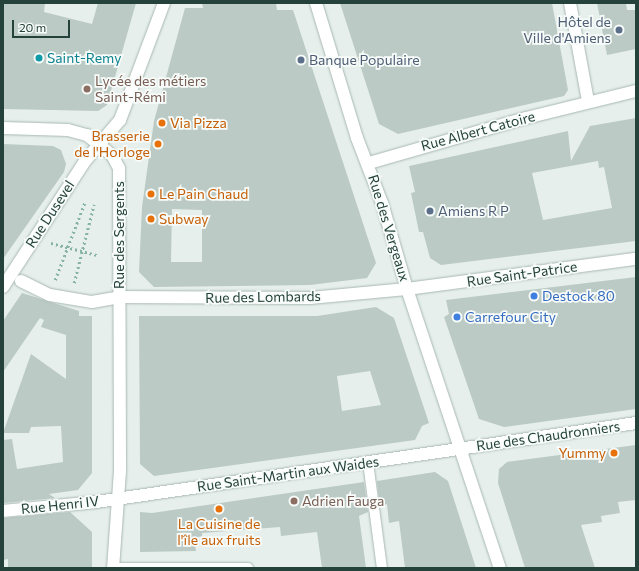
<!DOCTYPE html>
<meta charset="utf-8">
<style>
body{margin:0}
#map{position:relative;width:639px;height:571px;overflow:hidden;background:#e6efeb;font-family:Commissioner,sans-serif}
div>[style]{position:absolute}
.building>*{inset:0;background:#bbcac4}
.path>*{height:2.5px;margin-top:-1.25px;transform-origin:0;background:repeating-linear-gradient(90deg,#86b3a5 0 2px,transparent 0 5px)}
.roads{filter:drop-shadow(0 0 1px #a8b8b2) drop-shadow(0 0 1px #a8b8b2)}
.lane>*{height:10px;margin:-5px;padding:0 5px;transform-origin:5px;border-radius:5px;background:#fff}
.street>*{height:12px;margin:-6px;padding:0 6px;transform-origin:6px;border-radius:6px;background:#fff}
.dots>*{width:11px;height:11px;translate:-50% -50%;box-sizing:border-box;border:2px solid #f7fbf9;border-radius:50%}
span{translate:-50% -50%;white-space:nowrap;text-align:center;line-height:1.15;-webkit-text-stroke:3.5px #f7fbf9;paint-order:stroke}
.service-label{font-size:14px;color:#4e5e75}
.right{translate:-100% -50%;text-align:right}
.left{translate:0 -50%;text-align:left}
.culture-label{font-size:14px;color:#0d838f}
.education-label{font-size:14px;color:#785e54}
.food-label{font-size:14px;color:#c56008}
.street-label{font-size:14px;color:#24423a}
.shop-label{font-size:14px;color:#366cbe}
.frame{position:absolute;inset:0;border:4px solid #24423a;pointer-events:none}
.scale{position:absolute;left:12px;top:20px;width:58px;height:18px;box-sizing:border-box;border:2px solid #24423a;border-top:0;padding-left:5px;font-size:12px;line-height:14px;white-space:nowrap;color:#24423a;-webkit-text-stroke:3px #f7fbf9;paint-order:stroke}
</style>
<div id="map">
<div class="building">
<i style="clip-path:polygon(3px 3px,45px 3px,44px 12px,92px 24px,98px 3px,136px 3px,107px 105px,98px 111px,3px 109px)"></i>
<i style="clip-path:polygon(evenodd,202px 3px,276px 3px,277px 10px,293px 10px,376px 263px,367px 278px,310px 285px,154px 287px,139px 272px,142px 207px,154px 121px,185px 8px,203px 8px,202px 3px,172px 209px,202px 210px,202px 262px,171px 262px,172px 209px)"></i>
<i style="clip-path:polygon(340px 3px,552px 3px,568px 90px,564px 96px,398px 134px,379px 124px)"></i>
<i style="clip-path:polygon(597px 3px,626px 3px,627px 10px,636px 10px,636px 49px,607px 55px)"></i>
<i style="clip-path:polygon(evenodd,636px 118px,636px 241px,441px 265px,430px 258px,423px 232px,419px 232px,411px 193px,415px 192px,409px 166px,568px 131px,571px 161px,590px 126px,636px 118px,598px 161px,599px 168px,604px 167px,612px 208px,543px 220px,532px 173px,598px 161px)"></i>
<i style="clip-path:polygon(3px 144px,53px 146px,61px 150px,66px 164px,64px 172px,3px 259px)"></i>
<i style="clip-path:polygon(636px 277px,636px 409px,504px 427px,479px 419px,444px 317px,449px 314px,446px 300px)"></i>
<i style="clip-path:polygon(22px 293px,79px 311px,79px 316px,92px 316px,92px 473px,78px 490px,49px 494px,55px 498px,3px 503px,3px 440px,12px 439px,17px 469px,63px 462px,61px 426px,31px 427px,29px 433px,3px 433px,31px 354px,66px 379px,66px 335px,41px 327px,44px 320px,40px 318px,3px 372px,3px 321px)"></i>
<i style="clip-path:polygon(evenodd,376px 307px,394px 318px,429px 423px,422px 426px,415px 440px,154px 476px,140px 464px,139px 316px,317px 316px,376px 307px,370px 371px,381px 405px,342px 411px,337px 376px,370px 371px)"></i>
<i style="clip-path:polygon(636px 445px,636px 500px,618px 502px,620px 513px,601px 516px,602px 522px,581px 525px,595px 568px,525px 568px,498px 483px,499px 469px,507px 462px)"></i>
<i style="clip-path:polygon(435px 472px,448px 481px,476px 568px,405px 568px,399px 521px,389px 523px,387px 504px,380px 507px,377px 481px)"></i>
<i style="clip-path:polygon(364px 482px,368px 512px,359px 516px,366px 568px,322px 568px,317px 532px,281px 536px,280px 527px,202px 533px,202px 536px,194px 538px,196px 551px,140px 552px,140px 512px,152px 513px)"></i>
<i style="clip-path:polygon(70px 512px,92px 532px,92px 568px,8px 568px,8px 559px,3px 560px,3px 518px)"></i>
</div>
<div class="path">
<i style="left:51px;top:243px;width:48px;rotate:14.6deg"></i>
<i style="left:55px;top:280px;width:84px;rotate:-69deg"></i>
<i style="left:74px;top:283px;width:81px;rotate:-75.8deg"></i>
</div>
<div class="roads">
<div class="lane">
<i style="left:368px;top:462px;width:107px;rotate:82.5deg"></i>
<i style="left:113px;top:568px;width:135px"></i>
</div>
<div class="street">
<i style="left:316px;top:3px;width:141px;rotate:73.1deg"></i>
<i style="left:357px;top:138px;width:70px;rotate:69deg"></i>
<i style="left:382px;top:203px;width:90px;rotate:73.8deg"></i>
<i style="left:407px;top:289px;width:294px;rotate:71.6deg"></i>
<i style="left:570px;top:3px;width:100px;rotate:79.6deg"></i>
<i style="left:3px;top:128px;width:65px;rotate:1.8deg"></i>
<i style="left:68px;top:130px;width:20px;rotate:15deg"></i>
<i style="left:87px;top:135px;width:32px;rotate:39deg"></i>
<i style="left:112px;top:155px;width:15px;rotate:62deg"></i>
<i style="left:119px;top:168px;width:303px;rotate:89.8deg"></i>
<i style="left:120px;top:471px;width:97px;rotate:94.1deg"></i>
<i style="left:369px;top:163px;width:163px;rotate:-16deg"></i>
<i style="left:526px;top:118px;width:113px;rotate:-13.8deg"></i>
<i style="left:21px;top:281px;width:32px;rotate:26deg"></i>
<i style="left:50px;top:295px;width:43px;rotate:9.5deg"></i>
<i style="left:92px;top:302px;width:27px;rotate:-10deg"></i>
<i style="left:119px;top:297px;width:191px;rotate:0.3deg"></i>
<i style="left:310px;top:298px;width:97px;rotate:-5.3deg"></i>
<i style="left:407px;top:289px;width:231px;rotate:-7.5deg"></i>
<i style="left:3px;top:287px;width:150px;rotate:-56.9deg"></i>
<i style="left:85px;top:161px;width:54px;rotate:-49.5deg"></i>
<i style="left:120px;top:120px;width:125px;rotate:-69.4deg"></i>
<i style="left:3px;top:511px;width:93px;rotate:-5.5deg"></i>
<i style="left:96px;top:502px;width:546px;rotate:-8.32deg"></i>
</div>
</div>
<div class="dots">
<i style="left:619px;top:30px;background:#5c6f8a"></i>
<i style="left:39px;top:58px;background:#0f9aa8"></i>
<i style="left:301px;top:60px;background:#5c6f8a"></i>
<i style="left:87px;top:89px;background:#8d6e63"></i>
<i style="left:162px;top:123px;background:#e8710a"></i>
<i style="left:158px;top:144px;background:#e8710a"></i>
<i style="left:151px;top:194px;background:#e8710a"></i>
<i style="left:430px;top:211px;background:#5c6f8a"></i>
<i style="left:151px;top:219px;background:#e8710a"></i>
<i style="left:534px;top:296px;background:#3f7fe0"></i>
<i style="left:457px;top:317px;background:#3f7fe0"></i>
<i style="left:614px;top:453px;background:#e8710a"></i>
<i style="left:294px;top:501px;background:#8d6e63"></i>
<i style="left:219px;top:509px;background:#e8710a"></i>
</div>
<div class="service-label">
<span class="right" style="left:611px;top:30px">Hôtel de<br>Ville d'Amiens</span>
<span class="left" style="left:309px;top:60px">Banque Populaire</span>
<span class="left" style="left:438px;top:211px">Amiens R P</span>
</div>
<div class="culture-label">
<span class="left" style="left:47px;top:58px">Saint-Remy</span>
</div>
<div class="education-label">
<span class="left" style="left:95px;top:89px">Lycée des métiers<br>Saint-Rémi</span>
<span class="left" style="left:302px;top:501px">Adrien Fauga</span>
</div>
<div class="food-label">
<span class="left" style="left:170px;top:123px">Via Pizza</span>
<span class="right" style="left:150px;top:144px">Brasserie<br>de l'Horloge</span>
<span class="left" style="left:159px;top:194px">Le Pain Chaud</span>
<span class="left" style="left:159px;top:219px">Subway</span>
<span class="right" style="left:606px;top:453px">Yummy</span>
<span style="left:219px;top:532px">La Cuisine de<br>l'île aux fruits</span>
</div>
<div class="street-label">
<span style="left:478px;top:131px;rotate:-15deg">Rue Albert Catoire</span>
<span style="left:50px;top:214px;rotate:-57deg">Rue Dusevel</span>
<span style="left:389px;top:228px;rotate:73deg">Rue des Vergeaux</span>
<span style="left:119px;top:235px;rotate:-90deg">Rue des Sergents</span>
<span style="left:522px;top:274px;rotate:-8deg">Rue Saint-Patrice</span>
<span style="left:263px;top:297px;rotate:-1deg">Rue des Lombards</span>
<span style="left:548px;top:436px;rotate:-8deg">Rue des Chaudronniers</span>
<span style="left:288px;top:474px;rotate:-8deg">Rue Saint-Martin aux Waides</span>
<span style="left:60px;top:505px;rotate:-6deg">Rue Henri IV</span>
</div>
<div class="shop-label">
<span class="left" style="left:542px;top:296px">Destock 80</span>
<span class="left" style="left:465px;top:317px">Carrefour City</span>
</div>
<div class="frame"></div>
<div class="scale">20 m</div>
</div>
